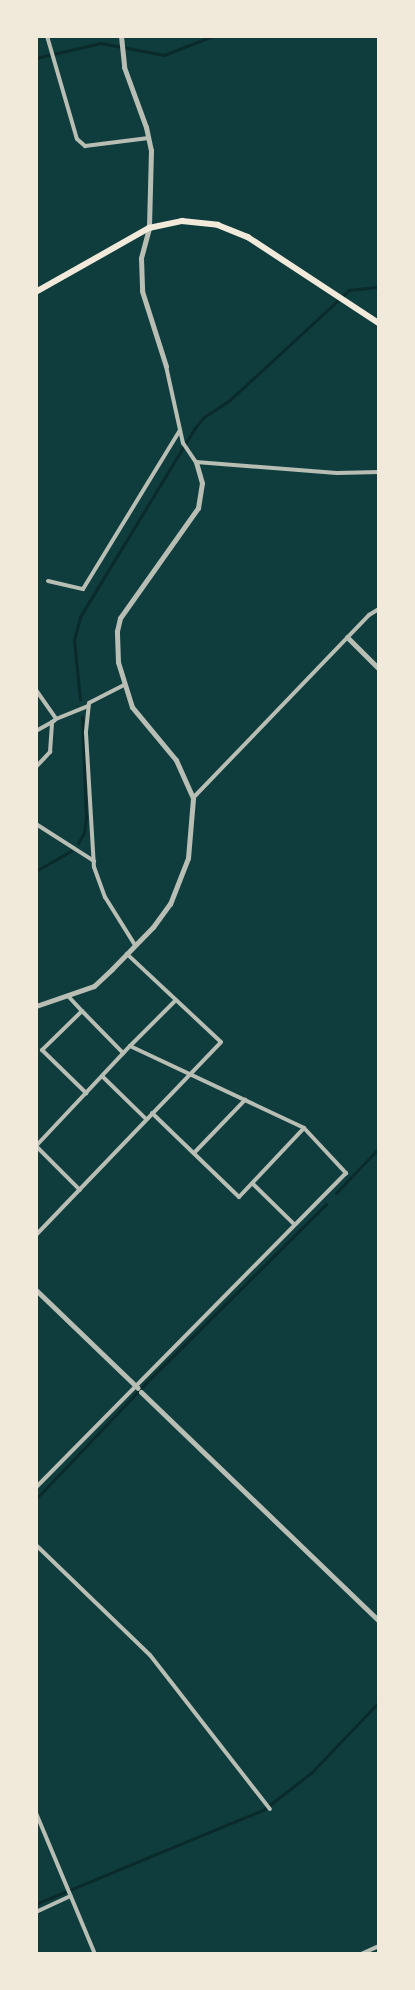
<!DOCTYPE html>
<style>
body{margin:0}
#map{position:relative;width:415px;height:1990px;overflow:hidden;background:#0f3d3e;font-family:"Public Sans",sans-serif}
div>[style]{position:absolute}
.stream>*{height:2.5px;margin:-1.25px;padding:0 1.25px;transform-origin:1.25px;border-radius:1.25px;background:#0a2a2b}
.minor>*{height:4px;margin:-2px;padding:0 2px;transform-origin:2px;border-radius:2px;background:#b8beb3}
.tertiary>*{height:5px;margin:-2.5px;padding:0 2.5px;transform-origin:2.5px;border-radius:2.5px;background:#b8beb3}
.secondary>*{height:5.5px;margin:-2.75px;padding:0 2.75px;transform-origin:2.75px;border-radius:2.75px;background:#f1e9da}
span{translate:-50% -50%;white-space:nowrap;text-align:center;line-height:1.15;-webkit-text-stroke:5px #f1e9da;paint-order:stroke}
.frame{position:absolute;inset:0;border:38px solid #f1e9da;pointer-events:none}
</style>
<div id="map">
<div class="stream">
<i style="left:36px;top:58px;width:67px;rotate:-13deg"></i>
<i style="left:101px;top:43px;width:64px;rotate:10.8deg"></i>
<i style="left:164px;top:55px;width:53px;rotate:-21.2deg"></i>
<i style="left:80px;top:700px;width:60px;rotate:-95.7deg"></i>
<i style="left:74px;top:640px;width:24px;rotate:-75deg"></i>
<i style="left:80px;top:617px;width:221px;rotate:-58.7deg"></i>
<i style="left:195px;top:428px;width:14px;rotate:-51deg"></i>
<i style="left:204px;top:417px;width:31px;rotate:-33deg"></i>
<i style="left:230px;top:400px;width:162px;rotate:-42.7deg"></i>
<i style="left:349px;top:290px;width:30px;rotate:-6deg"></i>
<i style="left:78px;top:843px;width:12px;rotate:-59deg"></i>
<i style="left:84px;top:833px;width:15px;rotate:-82deg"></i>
<i style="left:86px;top:818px;width:101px;rotate:-92.3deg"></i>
<i style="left:36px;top:871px;width:40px;rotate:-29.7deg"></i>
<i style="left:336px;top:1193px;width:62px;rotate:-46.3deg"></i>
<i style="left:36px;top:1499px;width:158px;rotate:-46.5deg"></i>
<i style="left:145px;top:1384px;width:255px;rotate:-44.8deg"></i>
<i style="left:36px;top:1904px;width:246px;rotate:-22.5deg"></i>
<i style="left:263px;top:1810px;width:61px;rotate:-37.6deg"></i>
<i style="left:311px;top:1773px;width:98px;rotate:-46.2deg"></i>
</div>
<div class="minor">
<i style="left:47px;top:36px;width:107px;rotate:73.8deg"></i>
<i style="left:77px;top:139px;width:11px;rotate:41deg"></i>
<i style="left:85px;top:146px;width:64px;rotate:-7.2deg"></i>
<i style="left:166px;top:366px;width:79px;rotate:77.6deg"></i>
<i style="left:183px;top:443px;width:23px;rotate:56deg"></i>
<i style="left:196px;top:462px;width:141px;rotate:4.5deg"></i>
<i style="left:337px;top:473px;width:42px;rotate:-1.4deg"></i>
<i style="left:48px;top:581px;width:36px;rotate:13deg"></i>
<i style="left:83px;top:589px;width:186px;rotate:-58.6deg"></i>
<i style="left:124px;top:685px;width:39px;rotate:153deg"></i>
<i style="left:89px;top:703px;width:30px;rotate:96deg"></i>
<i style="left:86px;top:733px;width:134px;rotate:86.6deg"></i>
<i style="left:94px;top:867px;width:32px;rotate:70deg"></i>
<i style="left:105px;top:897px;width:57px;rotate:58deg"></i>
<i style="left:36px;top:690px;width:35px;rotate:55deg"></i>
<i style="left:56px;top:719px;width:35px;rotate:-22deg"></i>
<i style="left:36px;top:731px;width:21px;rotate:-29deg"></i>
<i style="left:36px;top:767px;width:21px;rotate:-47deg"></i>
<i style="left:50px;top:752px;width:30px;rotate:-86deg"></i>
<i style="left:52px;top:722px;width:5px;rotate:-37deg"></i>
<i style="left:193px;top:798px;width:254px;rotate:-46.1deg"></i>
<i style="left:369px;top:615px;width:12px;rotate:-31deg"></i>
<i style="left:36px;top:824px;width:69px;rotate:32.5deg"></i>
<i style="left:68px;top:996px;width:21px;rotate:47deg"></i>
<i style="left:82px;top:1011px;width:56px;rotate:135.7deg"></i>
<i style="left:42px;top:1050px;width:62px;rotate:44.3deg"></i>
<i style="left:82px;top:1011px;width:59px;rotate:45.7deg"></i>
<i style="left:130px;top:1046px;width:65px;rotate:-45deg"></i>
<i style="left:103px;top:1077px;width:60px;rotate:44.3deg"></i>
<i style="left:152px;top:1113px;width:121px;rotate:44deg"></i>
<i style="left:239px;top:1197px;width:95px;rotate:-46.7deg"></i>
<i style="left:36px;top:1146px;width:137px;rotate:-46.8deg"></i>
<i style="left:130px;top:1046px;width:192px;rotate:25.2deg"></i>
<i style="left:304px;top:1128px;width:62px;rotate:47deg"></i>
<i style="left:346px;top:1173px;width:441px;rotate:134.6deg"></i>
<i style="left:36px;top:1146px;width:62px;rotate:45deg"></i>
<i style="left:194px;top:1153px;width:74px;rotate:-46.1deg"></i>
<i style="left:253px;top:1184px;width:57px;rotate:44.3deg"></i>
<i style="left:36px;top:1235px;width:267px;rotate:-46.2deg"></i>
<i style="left:221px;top:1042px;width:129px;rotate:-136.9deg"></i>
<i style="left:36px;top:1545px;width:158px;rotate:44deg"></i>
<i style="left:150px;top:1655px;width:195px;rotate:52.1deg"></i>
<i style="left:36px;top:1813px;width:153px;rotate:67.3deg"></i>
<i style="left:36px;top:1912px;width:38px;rotate:-25deg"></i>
<i style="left:361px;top:1954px;width:20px;rotate:-24deg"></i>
</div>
<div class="tertiary">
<i style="left:121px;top:36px;width:31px;rotate:84deg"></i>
<i style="left:124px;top:67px;width:64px;rotate:69.9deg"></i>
<i style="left:146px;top:127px;width:24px;rotate:78deg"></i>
<i style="left:151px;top:150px;width:78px;rotate:91.5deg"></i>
<i style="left:149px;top:228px;width:31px;rotate:105deg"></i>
<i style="left:141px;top:258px;width:33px;rotate:88deg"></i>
<i style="left:142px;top:291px;width:79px;rotate:72.3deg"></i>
<i style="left:347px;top:637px;width:45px;rotate:45deg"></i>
<i style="left:36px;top:1006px;width:61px;rotate:-19deg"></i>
<i style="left:94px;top:986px;width:25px;rotate:-43deg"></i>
<i style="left:112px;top:969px;width:59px;rotate:-45.7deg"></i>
<i style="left:153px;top:927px;width:29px;rotate:-54deg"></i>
<i style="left:170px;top:904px;width:49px;rotate:-68.6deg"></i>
<i style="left:188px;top:858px;width:60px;rotate:-85.2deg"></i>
<i style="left:193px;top:798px;width:42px;rotate:-114.1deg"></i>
<i style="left:176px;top:760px;width:69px;rotate:-129.7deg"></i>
<i style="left:132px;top:707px;width:47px;rotate:-107.3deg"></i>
<i style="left:118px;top:662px;width:31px;rotate:-92deg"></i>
<i style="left:117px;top:631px;width:13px;rotate:-77deg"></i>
<i style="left:120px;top:618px;width:135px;rotate:-54.7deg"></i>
<i style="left:198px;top:508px;width:25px;rotate:-81deg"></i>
<i style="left:202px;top:483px;width:22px;rotate:-106deg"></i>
<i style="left:36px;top:1290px;width:141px;rotate:43.9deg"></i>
<i style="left:141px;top:1392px;width:330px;rotate:43.9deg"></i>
</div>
<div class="secondary">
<i style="left:36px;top:292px;width:130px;rotate:-29.5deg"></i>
<i style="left:149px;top:228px;width:34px;rotate:-12deg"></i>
<i style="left:182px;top:221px;width:36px;rotate:6deg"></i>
<i style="left:218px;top:225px;width:32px;rotate:22deg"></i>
<i style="left:248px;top:237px;width:157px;rotate:33.3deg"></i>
</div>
<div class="frame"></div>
</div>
